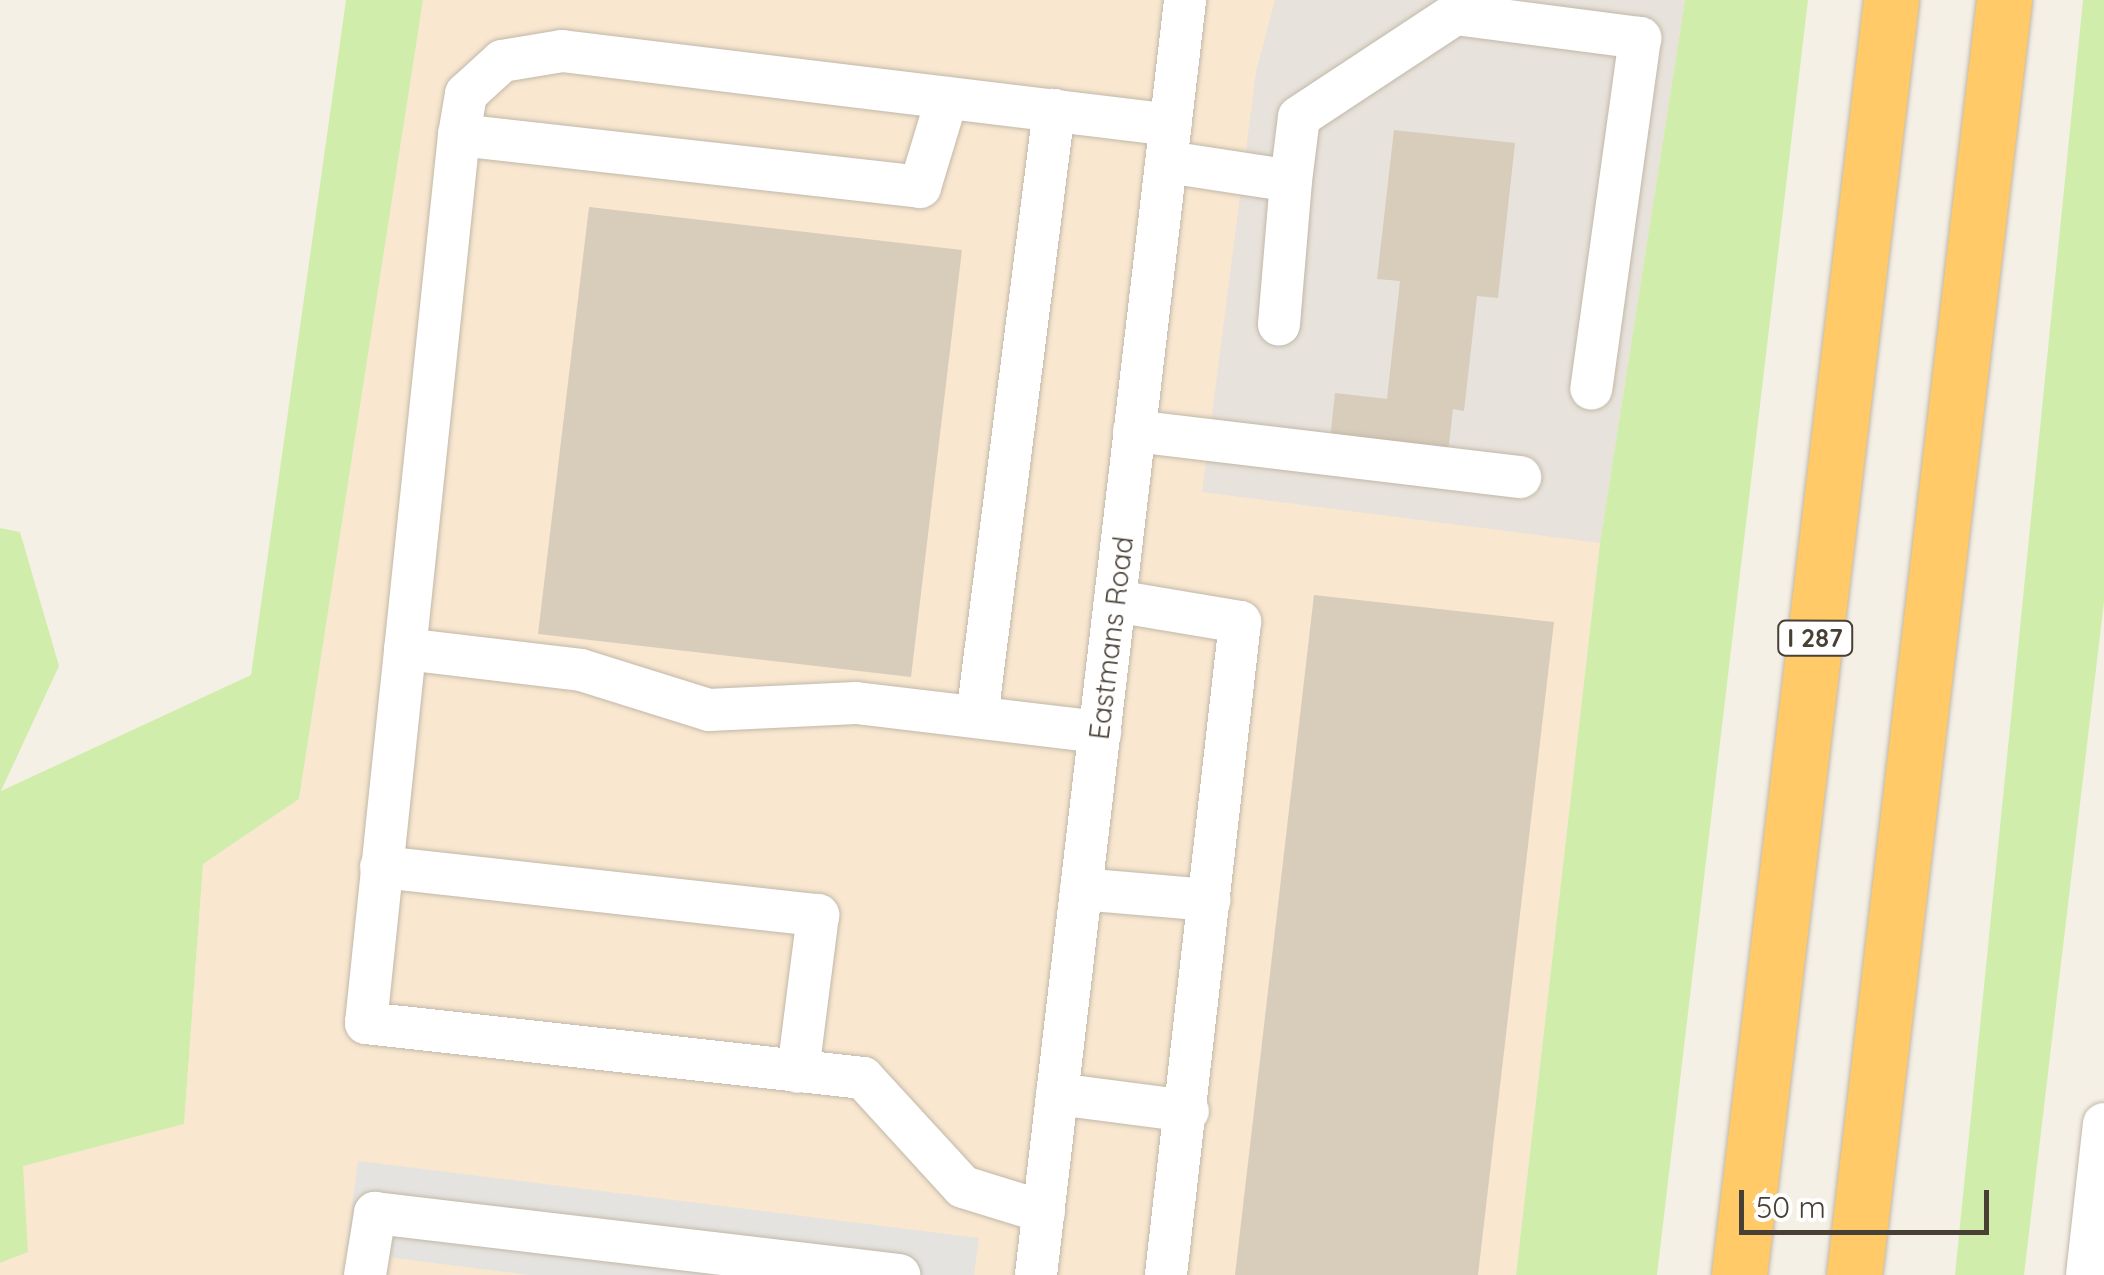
<!DOCTYPE html>
<style>
body{margin:0}
#map{position:relative;width:2104px;height:1275px;overflow:hidden;background:#f5f0e6;font-family:Quicksand,sans-serif}
div>[style]{position:absolute}
.commercial>*{inset:0;background:#f9e7d0}
.industrial>*{inset:0;background:#e7e2db}
.green>*{inset:0;background:#d1edab}
.parking>*{inset:0;background:#e5e3df}
.building>*{inset:0;background:#d8ccbb}
.roads{filter:drop-shadow(0 0 2px #c1b8a8) drop-shadow(0 0 2px #c1b8a8)}
.minor>*{height:42px;margin:-21px;padding:0 21px;transform-origin:21px;border-radius:21px;background:#fff}
.highway>*{height:55px;margin:-27.5px;padding:0 27.5px;transform-origin:27.5px;border-radius:27.5px;background:#ffca67}
span{translate:-50% -50%;white-space:nowrap;text-align:center;line-height:1.15;-webkit-text-stroke:9px #fff;paint-order:stroke}
.shield-label span{padding:2px 8px;background:#fff;border:2px solid;border-radius:8px;-webkit-text-stroke-width:0}
.shield-label{font-size:25px;color:#494035;font-weight:700}
.street-label{font-size:28px;color:#494035}
.scale{position:absolute;left:1739px;top:1190px;width:250px;height:45px;box-sizing:border-box;border:5px solid #494035;border-top:0;padding-left:12px;font-size:30px;line-height:35px;white-space:nowrap;color:#494035;-webkit-text-stroke:8px #fff;paint-order:stroke}
</style>
<div id="map">
<div class="commercial">
<i style="clip-path:polygon(423px 0,1685px 0,1600px 543px,1516px 1275px,0 1275px,0 1263px,28px 1252px,22px 1166px,184px 1124px,203px 864px,299px 799px)"></i>
</div>
<div class="industrial">
<i style="clip-path:polygon(1275px 0,1685px 0,1600px 543px,1202px 492px,1256px 72px)"></i>
</div>
<div class="green">
<i style="clip-path:polygon(346px 0,423px 0,299px 799px,203px 864px,184px 1124px,23px 1166px,28px 1252px,0 1263px,0 528px,20px 532px,59px 666px,1px 791px,251px 675px)"></i>
<i style="clip-path:polygon(1685px 0,1808px 0,1657px 1275px,1516px 1275px,1600px 543px)"></i>
<i style="clip-path:polygon(2083px 0,2104px 0,2104px 602px,2024px 1275px,1955px 1275px)"></i>
</div>
<div class="parking">
<i style="clip-path:polygon(358px 1161px,979px 1238px,974px 1275px,529px 1275px,346px 1252px)"></i>
</div>
<div class="building">
<i style="clip-path:polygon(1394px 130px,1515px 143px,1498px 298px,1477px 296px,1464px 411px,1453px 409px,1448px 452px,1330px 440px,1335px 393px,1387px 399px,1400px 281px,1377px 279px)"></i>
<i style="clip-path:polygon(589px 207px,962px 250px,911px 677px,538px 634px)"></i>
<i style="clip-path:polygon(1314px 595px,1554px 622px,1478px 1275px,1235px 1275px)"></i>
</div>
<div class="roads">
<div class="minor">
<i style="left:459px;top:135px;width:464px;rotate:6.4deg"></i>
<i style="left:920px;top:187px;width:93px;rotate:-73.1deg"></i>
<i style="left:1167px;top:162px;width:125px;rotate:8.7deg"></i>
<i style="left:1291px;top:181px;width:144px;rotate:94.8deg"></i>
<i style="left:1291px;top:181px;width:64px;rotate:-82.9deg"></i>
<i style="left:1299px;top:117px;width:187px;rotate:-33.4deg"></i>
<i style="left:1455px;top:14px;width:187px;rotate:7.4deg"></i>
<i style="left:1640px;top:38px;width:354px;rotate:97.9deg"></i>
<i style="left:1134px;top:431px;width:389px;rotate:6.8deg"></i>
<i style="left:1115px;top:601px;width:127px;rotate:9.5deg"></i>
<i style="left:1240px;top:622px;width:657px;rotate:96.47deg"></i>
<i style="left:405px;top:649px;width:177px;rotate:6.8deg"></i>
<i style="left:581px;top:670px;width:134px;rotate:17.4deg"></i>
<i style="left:709px;top:710px;width:147px;rotate:-2.7deg"></i>
<i style="left:856px;top:703px;width:246px;rotate:6.8deg"></i>
<i style="left:977px;top:717px;width:612px;rotate:-82.77deg"></i>
<i style="left:381px;top:867px;width:440px;rotate:6.3deg"></i>
<i style="left:818px;top:915px;width:158px;rotate:97.3deg"></i>
<i style="left:1081px;top:889px;width:129px;rotate:4.9deg"></i>
<i style="left:1057px;top:1094px;width:132px;rotate:7.4deg"></i>
<i style="left:1044px;top:1212px;width:85px;rotate:-162.8deg"></i>
<i style="left:963px;top:1187px;width:148px;rotate:-132.5deg"></i>
<i style="left:863px;top:1078px;width:500px;rotate:-173.69deg"></i>
<i style="left:366px;top:1023px;width:893px;rotate:-84.02deg"></i>
<i style="left:459px;top:135px;width:42px;rotate:-80.3deg"></i>
<i style="left:466px;top:94px;width:49px;rotate:-42.5deg"></i>
<i style="left:502px;top:61px;width:61px;rotate:-9.5deg"></i>
<i style="left:562px;top:51px;width:613px;rotate:6.93deg"></i>
<i style="left:365px;top:1275px;width:63px;rotate:-80.8deg"></i>
<i style="left:375px;top:1213px;width:528px;rotate:6.75deg"></i>
<i style="left:1036px;top:1275px;width:1284px;rotate:-83.33deg"></i>
<i style="left:2087px;top:1275px;width:152px;rotate:-83.6deg"></i>
</div>
<div class="highway">
<i style="left:1739px;top:1275px;width:1284px;rotate:-83.2deg"></i>
<i style="left:1854px;top:1275px;width:1284px;rotate:-83.29deg"></i>
</div>
</div>
<div class="shield-label">
<span style="left:1815px;top:638px">I 287</span>
</div>
<div class="street-label">
<span style="left:1111px;top:638px;rotate:-83deg">Eastmans Road</span>
</div>
<div class="scale">50 m</div>
</div>
